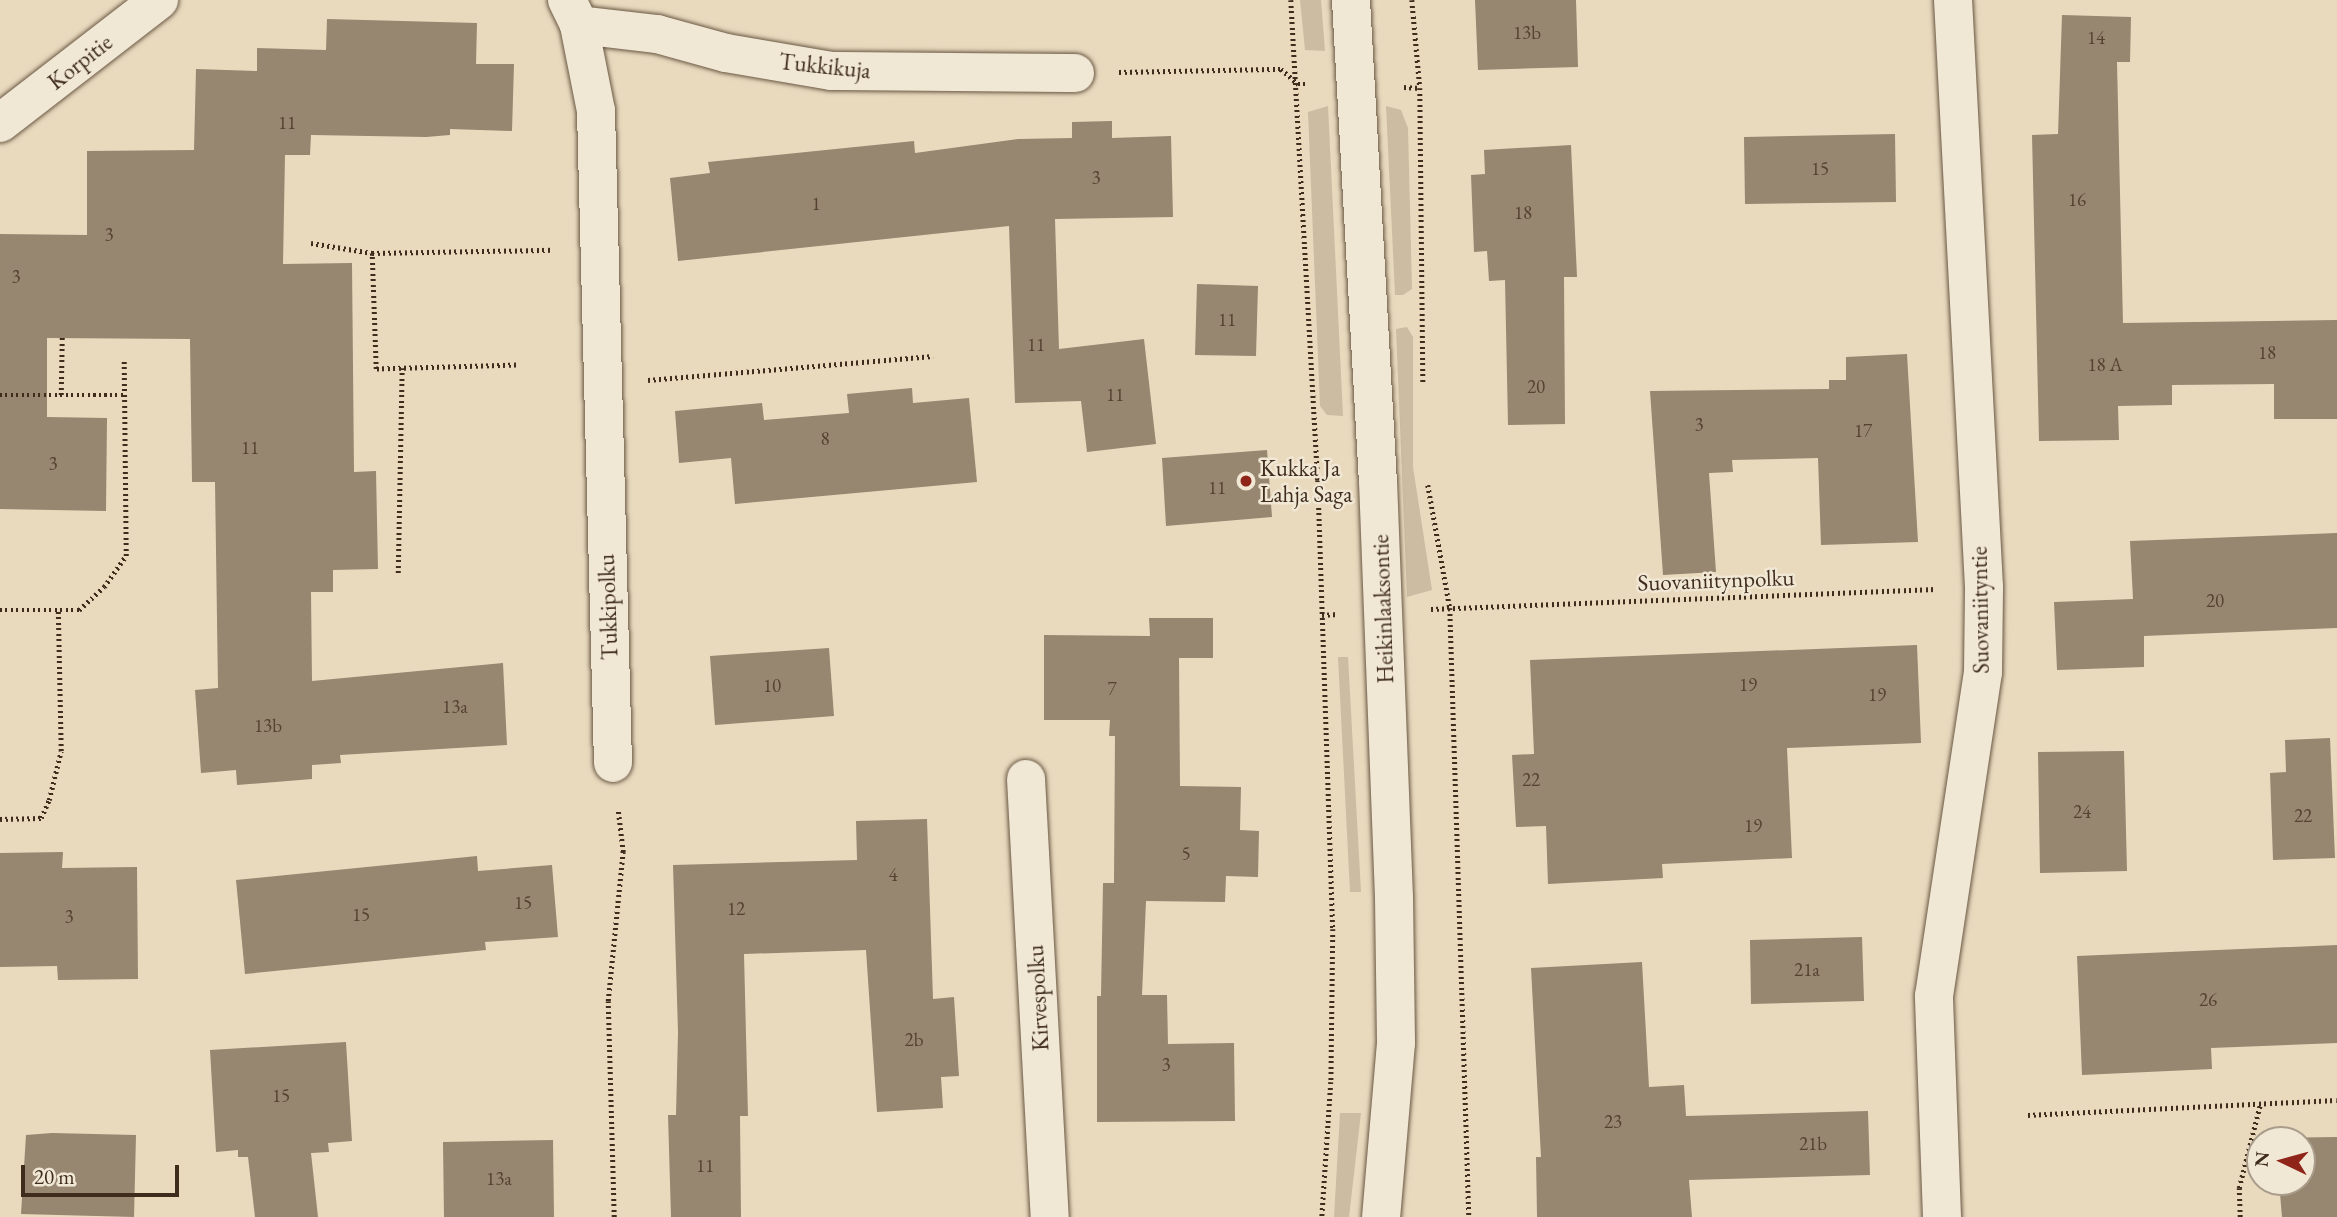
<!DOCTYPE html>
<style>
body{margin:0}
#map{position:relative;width:2337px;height:1217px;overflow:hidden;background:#e9dabe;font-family:"EB Garamond",serif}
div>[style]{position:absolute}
.green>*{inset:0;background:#ccbca2}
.building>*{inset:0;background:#978670}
.path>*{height:4.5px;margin-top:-2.25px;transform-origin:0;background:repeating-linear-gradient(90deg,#3f2c1c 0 2px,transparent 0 5.5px)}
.roads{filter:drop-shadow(0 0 2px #6a5844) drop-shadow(0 0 2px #6a5844)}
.minor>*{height:38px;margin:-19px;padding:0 19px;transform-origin:19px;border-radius:19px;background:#f1e7d5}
.secondary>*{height:38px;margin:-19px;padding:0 19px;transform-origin:19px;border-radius:19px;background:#f1e7d5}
.dots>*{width:19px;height:19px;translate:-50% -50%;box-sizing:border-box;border:4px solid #f1e7d5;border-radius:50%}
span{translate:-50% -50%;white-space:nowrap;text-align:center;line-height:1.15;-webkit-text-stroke:5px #f1e7d5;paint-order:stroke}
.number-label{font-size:19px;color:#554231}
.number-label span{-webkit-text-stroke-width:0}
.street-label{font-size:23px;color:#3f2c1c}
.poi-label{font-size:23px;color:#3f2c1c}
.left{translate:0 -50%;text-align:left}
.north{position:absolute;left:2246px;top:1126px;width:70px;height:70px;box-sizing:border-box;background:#f1e7d5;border:2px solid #aa9c8b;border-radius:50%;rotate:275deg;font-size:19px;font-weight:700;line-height:28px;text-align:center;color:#3f2c1c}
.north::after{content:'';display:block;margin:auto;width:24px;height:32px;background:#8f2418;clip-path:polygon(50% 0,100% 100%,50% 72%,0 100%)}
.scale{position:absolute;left:21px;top:1165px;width:158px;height:32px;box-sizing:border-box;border:4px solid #3f2c1c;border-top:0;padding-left:9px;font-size:21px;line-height:24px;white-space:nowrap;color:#3f2c1c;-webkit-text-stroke:5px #f1e7d5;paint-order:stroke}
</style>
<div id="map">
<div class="green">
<i style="clip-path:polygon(1300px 0,1321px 0,1325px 51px,1305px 50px)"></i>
<i style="clip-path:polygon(1328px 106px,1343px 416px,1327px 415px,1320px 406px,1308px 112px)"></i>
<i style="clip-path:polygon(1386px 106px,1401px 110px,1408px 128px,1412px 289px,1403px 295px,1395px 295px)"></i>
<i style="clip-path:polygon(1407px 327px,1413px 337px,1413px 467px,1432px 590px,1407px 597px,1396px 329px)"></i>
<i style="clip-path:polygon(1338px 657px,1348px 657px,1361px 892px,1350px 892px)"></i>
<i style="clip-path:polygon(1340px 1113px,1361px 1113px,1349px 1217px,1334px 1217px)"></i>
</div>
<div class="building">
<i style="clip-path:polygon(1475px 0,1576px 0,1578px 67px,1478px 70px)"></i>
<i style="clip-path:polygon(2062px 15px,2131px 17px,2130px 62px,2117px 62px,2123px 323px,2337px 320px,2337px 419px,2274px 419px,2274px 384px,2172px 385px,2172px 405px,2118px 406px,2119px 440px,2039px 441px,2032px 135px,2058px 134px)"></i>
<i style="clip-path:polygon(327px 19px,477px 23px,476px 64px,514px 64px,512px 131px,450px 129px,450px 135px,426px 137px,311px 135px,310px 155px,285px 155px,283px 264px,352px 263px,354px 472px,376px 471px,378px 569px,333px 570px,333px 592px,311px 592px,312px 681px,503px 663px,507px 745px,340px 755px,341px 763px,312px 765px,312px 779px,237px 785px,236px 770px,201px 773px,195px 690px,218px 688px,215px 482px,192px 482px,190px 339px,47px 338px,47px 417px,107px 418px,106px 511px,0 509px,0 234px,87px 235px,87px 151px,194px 150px,196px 69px,257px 71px,257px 48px,326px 50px)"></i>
<i style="clip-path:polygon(1112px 121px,1112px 138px,1171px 136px,1173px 217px,1055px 219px,1059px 349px,1144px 339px,1156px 444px,1087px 452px,1081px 401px,1015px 403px,1009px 226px,678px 261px,670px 178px,710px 173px,708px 162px,914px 141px,915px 153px,1018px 139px,1072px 138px,1072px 122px)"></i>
<i style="clip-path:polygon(1895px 134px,1896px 202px,1745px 204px,1744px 137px)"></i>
<i style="clip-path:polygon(1571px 145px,1577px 277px,1564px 277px,1565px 424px,1508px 425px,1505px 280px,1489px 281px,1487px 251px,1474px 252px,1471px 175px,1485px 174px,1484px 150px)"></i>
<i style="clip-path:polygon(1197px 284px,1258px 286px,1256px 356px,1195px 355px)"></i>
<i style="clip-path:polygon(1907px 354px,1918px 542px,1821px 545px,1818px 458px,1732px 460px,1733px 472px,1709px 473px,1716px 572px,1663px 575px,1650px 391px,1829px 389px,1829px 380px,1846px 380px,1846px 357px)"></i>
<i style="clip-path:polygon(912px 388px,913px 403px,969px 398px,977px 482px,735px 504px,731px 458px,679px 463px,675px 411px,762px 403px,764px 420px,849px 413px,847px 394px)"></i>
<i style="clip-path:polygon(1267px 450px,1272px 517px,1166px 526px,1162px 458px)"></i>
<i style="clip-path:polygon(2337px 533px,2337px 628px,2144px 636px,2144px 667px,2057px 670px,2054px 602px,2133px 599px,2130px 541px)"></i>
<i style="clip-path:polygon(1149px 618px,1213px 618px,1213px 658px,1179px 658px,1180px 786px,1241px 787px,1240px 830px,1259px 831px,1258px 877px,1226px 876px,1225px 902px,1146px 901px,1142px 995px,1167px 995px,1168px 1044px,1234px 1043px,1235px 1121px,1097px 1122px,1097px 996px,1101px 996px,1103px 883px,1114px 883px,1115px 736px,1109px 736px,1110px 720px,1044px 720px,1044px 635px,1150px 636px)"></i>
<i style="clip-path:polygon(1917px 645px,1921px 743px,1787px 748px,1792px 858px,1662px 864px,1663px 878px,1548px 884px,1546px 826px,1516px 827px,1512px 755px,1534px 754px,1530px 660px)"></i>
<i style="clip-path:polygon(829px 648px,834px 716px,715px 725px,710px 656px)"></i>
<i style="clip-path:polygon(2330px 738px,2335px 858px,2273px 860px,2270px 773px,2286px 772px,2285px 740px)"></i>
<i style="clip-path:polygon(2124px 751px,2127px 871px,2040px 873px,2038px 752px)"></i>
<i style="clip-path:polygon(927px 819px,933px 999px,954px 997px,959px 1076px,941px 1077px,943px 1108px,877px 1112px,866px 950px,744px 954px,748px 1116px,740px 1116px,741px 1217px,671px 1217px,668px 1115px,676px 1115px,678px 1032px,673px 865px,857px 860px,856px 821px)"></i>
<i style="clip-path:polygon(63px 852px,62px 868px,137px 867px,138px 979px,58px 980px,57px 966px,0 967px,0 853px)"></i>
<i style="clip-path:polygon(477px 856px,478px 871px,552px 865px,558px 937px,485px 942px,486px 950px,245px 974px,236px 880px)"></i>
<i style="clip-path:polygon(1862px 937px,1864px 1001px,1751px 1004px,1750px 940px)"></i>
<i style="clip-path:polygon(2337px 945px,2337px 1043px,2211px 1048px,2212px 1069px,2082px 1075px,2077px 956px)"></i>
<i style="clip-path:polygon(1642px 962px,1649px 1087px,1684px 1085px,1686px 1116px,1868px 1111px,1870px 1175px,1689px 1180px,1692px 1217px,1537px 1217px,1536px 1157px,1541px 1157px,1531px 968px)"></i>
<i style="clip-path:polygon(346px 1042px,352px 1141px,328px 1143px,329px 1152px,311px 1153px,318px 1217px,255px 1217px,248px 1157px,238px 1157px,238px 1150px,216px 1152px,210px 1050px)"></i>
<i style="clip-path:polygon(52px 1133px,136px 1135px,134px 1217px,21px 1214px,26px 1135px)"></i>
<i style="clip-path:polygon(2337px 1137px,2337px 1217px,2282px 1217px,2279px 1182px,2302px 1182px,2302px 1140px,2278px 1138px)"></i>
<i style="clip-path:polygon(553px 1140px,554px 1217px,444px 1217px,443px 1142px)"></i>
</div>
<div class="path">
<i style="left:1291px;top:0;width:481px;rotate:86.8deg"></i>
<i style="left:1318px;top:480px;width:449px;rotate:88.1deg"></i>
<i style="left:1333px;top:929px;width:153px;rotate:90.7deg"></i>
<i style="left:1331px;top:1082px;width:135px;rotate:93.8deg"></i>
<i style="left:1412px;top:0;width:88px;rotate:84.8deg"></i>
<i style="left:1420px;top:88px;width:294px;rotate:89.4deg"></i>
<i style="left:1119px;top:72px;width:162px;rotate:-1.1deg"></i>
<i style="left:1281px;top:69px;width:23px;rotate:41deg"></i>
<i style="left:1298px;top:84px;width:10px"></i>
<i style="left:1404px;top:87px;width:16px;rotate:4deg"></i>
<i style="left:311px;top:243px;width:62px;rotate:9.3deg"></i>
<i style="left:516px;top:365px;width:140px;rotate:178.4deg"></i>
<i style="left:376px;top:369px;width:116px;rotate:-92deg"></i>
<i style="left:372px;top:253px;width:180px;rotate:-1deg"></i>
<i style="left:648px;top:380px;width:286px;rotate:-4.8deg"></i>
<i style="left:0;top:395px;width:125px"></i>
<i style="left:61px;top:395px;width:58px;rotate:-89deg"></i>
<i style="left:1428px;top:485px;width:125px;rotate:79.9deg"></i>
<i style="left:1450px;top:608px;width:609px;rotate:88.21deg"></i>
<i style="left:398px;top:573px;width:205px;rotate:-88.9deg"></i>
<i style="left:1431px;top:609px;width:505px;rotate:-2.27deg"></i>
<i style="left:0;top:610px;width:79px"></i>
<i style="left:79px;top:610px;width:34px;rotate:-43deg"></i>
<i style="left:104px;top:587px;width:38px;rotate:-55deg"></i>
<i style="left:126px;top:556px;width:196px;rotate:-90.6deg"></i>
<i style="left:1322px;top:615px;width:16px;rotate:-4deg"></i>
<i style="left:0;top:819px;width:41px;rotate:-1.4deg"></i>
<i style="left:41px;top:818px;width:20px;rotate:-66deg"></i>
<i style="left:49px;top:800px;width:50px;rotate:-76.2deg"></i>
<i style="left:61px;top:751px;width:141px;rotate:-91.2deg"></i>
<i style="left:2028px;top:1115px;width:309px;rotate:-2.8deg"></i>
<i style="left:614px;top:1217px;width:216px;rotate:-91.6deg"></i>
<i style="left:608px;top:1001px;width:150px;rotate:-84.3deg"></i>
<i style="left:623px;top:852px;width:42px;rotate:-96.8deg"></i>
<i style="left:2240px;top:1217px;width:29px;rotate:-92deg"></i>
<i style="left:2239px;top:1188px;width:86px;rotate:-75.8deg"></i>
</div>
<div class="roads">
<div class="minor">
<i style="left:567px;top:0;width:28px;rotate:64deg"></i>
<i style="left:579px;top:25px;width:88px;rotate:78.8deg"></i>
<i style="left:596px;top:111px;width:652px;rotate:88.51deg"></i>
<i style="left:579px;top:25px;width:79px;rotate:6.6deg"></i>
<i style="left:657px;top:34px;width:72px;rotate:15.4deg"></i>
<i style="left:726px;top:53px;width:107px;rotate:9.7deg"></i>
<i style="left:831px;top:71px;width:244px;rotate:0.5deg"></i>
<i style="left:0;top:123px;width:201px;rotate:-37.7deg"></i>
<i style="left:1026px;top:779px;width:439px;rotate:86.9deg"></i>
<i style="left:1942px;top:1217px;width:221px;rotate:-92.1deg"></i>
<i style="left:1934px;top:996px;width:328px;rotate:-81.4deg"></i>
<i style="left:1983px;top:672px;width:85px;rotate:-89.3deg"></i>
<i style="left:1984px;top:587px;width:588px;rotate:-93.02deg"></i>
</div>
<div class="secondary">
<i style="left:1351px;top:0;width:482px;rotate:86.8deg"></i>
<i style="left:1378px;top:481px;width:417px;rotate:87.8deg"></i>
<i style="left:1394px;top:898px;width:145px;rotate:89.2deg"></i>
<i style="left:1396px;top:1043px;width:175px;rotate:94.9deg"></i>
</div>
</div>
<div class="dots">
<i style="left:1246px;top:481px;background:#8f2418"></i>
</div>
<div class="number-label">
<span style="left:1527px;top:33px">13b</span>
<span style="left:2096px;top:38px">14</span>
<span style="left:287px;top:123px">11</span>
<span style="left:1820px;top:169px">15</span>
<span style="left:1096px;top:178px">3</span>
<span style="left:2077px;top:200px">16</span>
<span style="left:816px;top:204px">1</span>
<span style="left:1523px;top:213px">18</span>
<span style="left:109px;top:235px">3</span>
<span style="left:16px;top:277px">3</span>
<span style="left:1227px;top:320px">11</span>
<span style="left:1036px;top:345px">11</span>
<span style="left:2267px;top:353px">18</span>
<span style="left:2105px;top:365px">18 A</span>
<span style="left:1536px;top:387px">20</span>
<span style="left:1115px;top:395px">11</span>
<span style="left:1699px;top:425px">3</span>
<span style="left:1863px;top:431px">17</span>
<span style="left:825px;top:439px">8</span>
<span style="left:250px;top:448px">11</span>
<span style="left:53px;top:464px">3</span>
<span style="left:1217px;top:488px">11</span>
<span style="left:2215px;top:601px">20</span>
<span style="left:1748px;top:685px">19</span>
<span style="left:772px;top:686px">10</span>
<span style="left:1112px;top:689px">7</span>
<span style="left:1877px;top:695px">19</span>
<span style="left:455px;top:707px">13a</span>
<span style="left:268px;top:726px">13b</span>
<span style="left:1531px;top:780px">22</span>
<span style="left:2082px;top:812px">24</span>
<span style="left:2303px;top:816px">22</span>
<span style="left:1753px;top:826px">19</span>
<span style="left:1186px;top:854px">5</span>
<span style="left:893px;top:875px">4</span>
<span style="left:523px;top:903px">15</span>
<span style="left:736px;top:909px">12</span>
<span style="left:361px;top:915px">15</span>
<span style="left:69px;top:917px">3</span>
<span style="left:1807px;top:970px">21a</span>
<span style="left:2208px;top:1000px">26</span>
<span style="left:914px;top:1040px">2b</span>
<span style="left:1166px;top:1065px">3</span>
<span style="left:281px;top:1096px">15</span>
<span style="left:1613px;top:1122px">23</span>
<span style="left:1813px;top:1144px">21b</span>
<span style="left:705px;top:1166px">11</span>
<span style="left:499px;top:1179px">13a</span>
</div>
<div class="street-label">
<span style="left:80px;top:62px;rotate:-38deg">Korpitie</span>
<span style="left:825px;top:66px;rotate:6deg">Tukkikuja</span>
<span style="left:1716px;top:580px;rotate:-2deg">Suovaniitynpolku</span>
<span style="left:608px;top:607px;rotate:-92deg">Tukkipolku</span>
<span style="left:1383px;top:609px;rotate:-92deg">Heikinlaaksontie</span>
<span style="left:1980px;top:610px;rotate:-91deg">Suovaniityntie</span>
<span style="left:1038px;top:998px;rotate:-93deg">Kirvespolku</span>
</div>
<div class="poi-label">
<span class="left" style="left:1260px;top:481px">Kukka Ja<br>Lahja Saga</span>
</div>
<div class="north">N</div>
<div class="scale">20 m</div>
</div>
